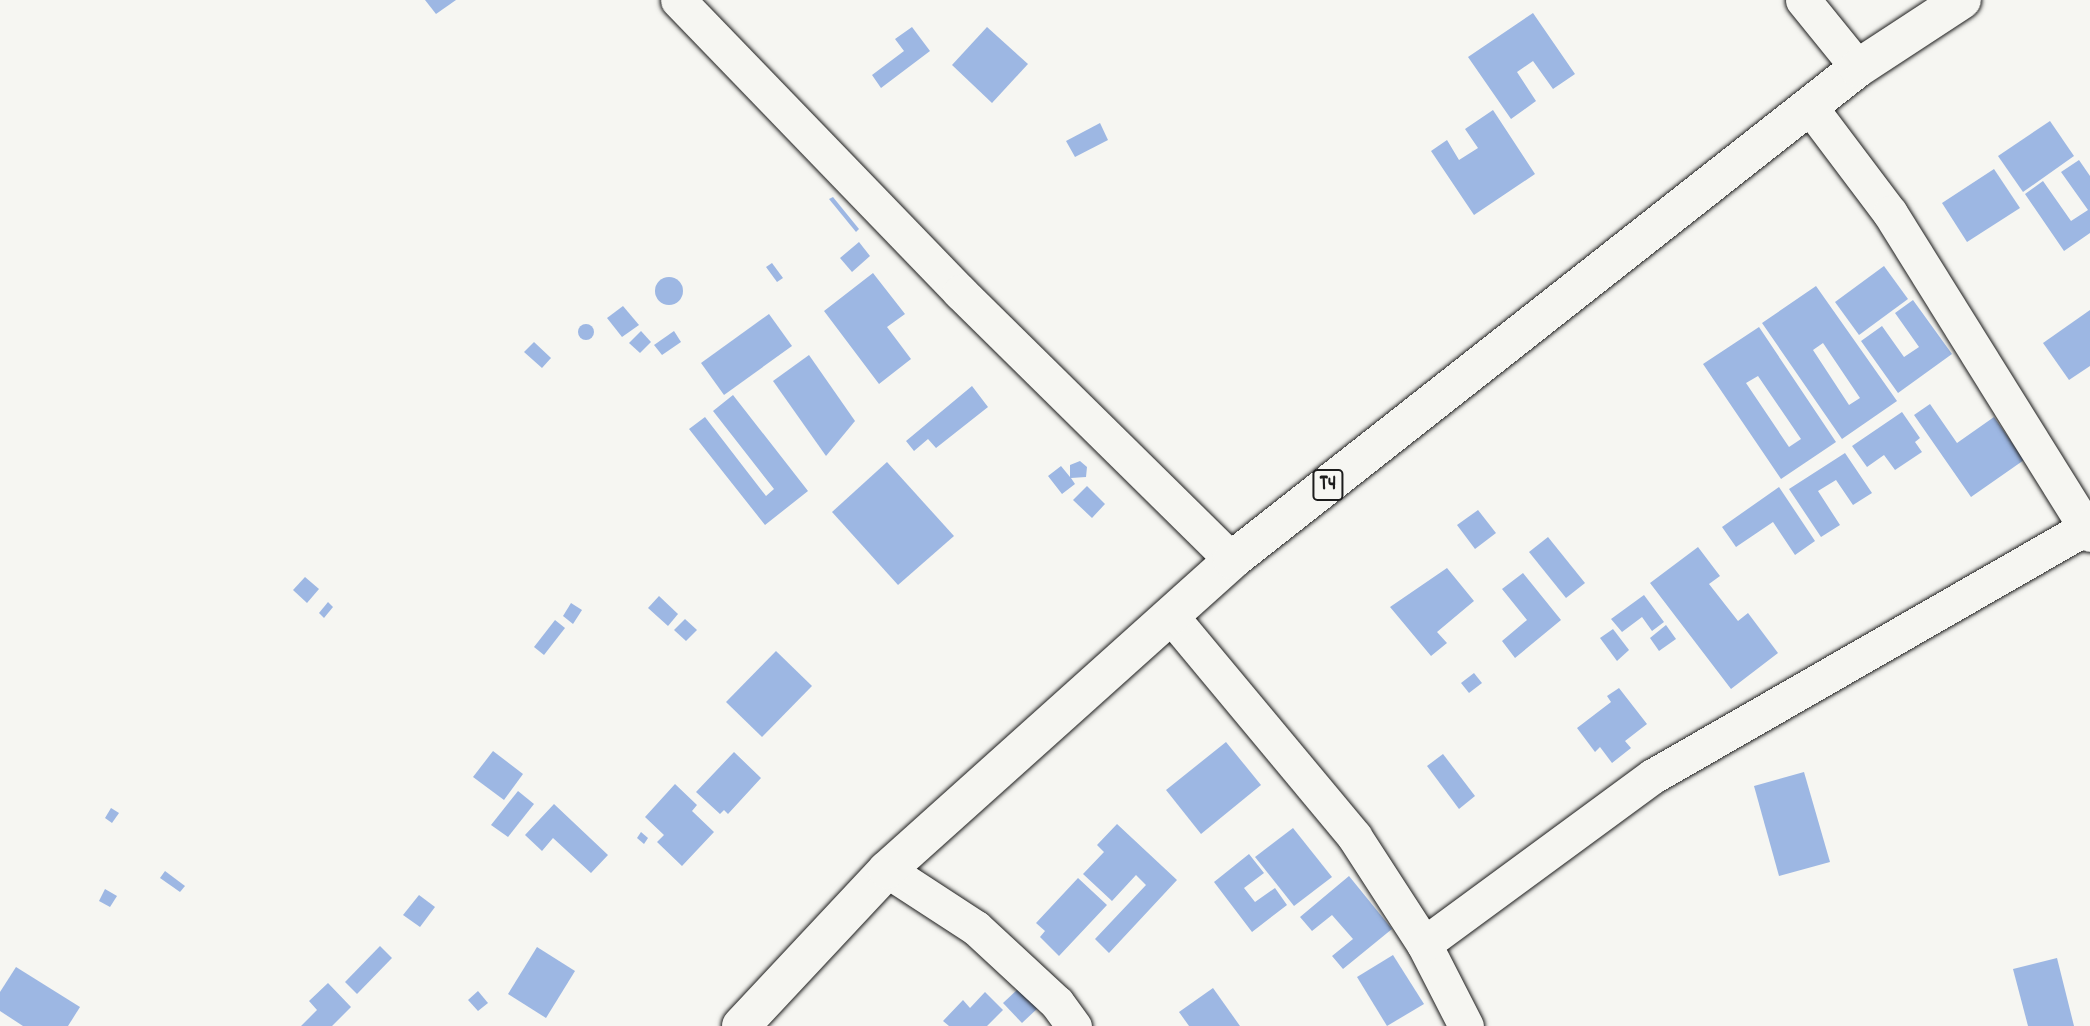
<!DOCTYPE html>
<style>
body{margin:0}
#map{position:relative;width:2090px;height:1026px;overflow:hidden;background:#f6f6f2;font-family:Dekko,sans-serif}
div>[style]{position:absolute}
.building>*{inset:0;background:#9db7e3}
.round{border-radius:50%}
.roads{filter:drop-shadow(0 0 2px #1c1c1c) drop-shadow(0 0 2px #1c1c1c)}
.street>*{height:35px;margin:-17.5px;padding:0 17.5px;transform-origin:17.5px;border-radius:17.5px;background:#f6f6f2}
.highway>*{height:38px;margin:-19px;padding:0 19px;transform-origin:19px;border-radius:19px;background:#f6f6f2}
span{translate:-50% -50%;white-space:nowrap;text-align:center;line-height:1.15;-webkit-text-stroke:7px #f6f6f2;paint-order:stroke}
.shield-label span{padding:2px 5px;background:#f6f6f2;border:2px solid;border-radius:5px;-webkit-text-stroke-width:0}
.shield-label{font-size:21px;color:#1c1c1c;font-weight:700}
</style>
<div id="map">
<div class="building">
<i style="clip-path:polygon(425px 0,456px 0,436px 14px)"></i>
<i style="clip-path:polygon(1533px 13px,1575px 74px,1553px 89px,1533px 61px,1517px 72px,1536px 101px,1511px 119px,1468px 57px)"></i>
<i style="clip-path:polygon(912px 27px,930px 51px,881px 88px,872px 75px,904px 51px,895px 39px)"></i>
<i style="clip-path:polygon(987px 27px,1028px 64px,992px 103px,952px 65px)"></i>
<i style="clip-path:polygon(1493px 110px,1535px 174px,1474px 215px,1431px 151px,1447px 140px,1459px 160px,1478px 148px,1465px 129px)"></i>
<i style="clip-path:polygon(2050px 121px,2074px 156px,2023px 192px,1998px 156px)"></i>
<i style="clip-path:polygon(1100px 123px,1108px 140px,1075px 157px,1066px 141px)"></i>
<i style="clip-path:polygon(2079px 160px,2090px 176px,2090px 233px,2064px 251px,2025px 194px,2043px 181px,2071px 221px,2088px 210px,2061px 172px)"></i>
<i style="clip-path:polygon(1994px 169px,2020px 208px,1967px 242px,1942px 203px)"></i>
<i style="clip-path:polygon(833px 197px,859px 229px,856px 232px,829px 199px)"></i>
<i style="clip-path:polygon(859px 242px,870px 256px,852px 272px,840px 258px)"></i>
<i style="clip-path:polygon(772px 263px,783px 278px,777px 282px,766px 267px)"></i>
<i style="clip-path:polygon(1884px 266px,1908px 299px,1859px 335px,1835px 302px)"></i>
<i style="clip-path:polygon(873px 273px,905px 314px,887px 327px,911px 359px,879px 384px,824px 311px)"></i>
<i class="round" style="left:655px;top:277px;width:28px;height:28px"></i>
<i style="clip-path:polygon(evenodd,1816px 286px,1897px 401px,1842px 439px,1762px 323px,1816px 286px,1823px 343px,1860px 398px,1849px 405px,1813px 350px,1823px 343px)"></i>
<i style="clip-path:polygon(1913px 300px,1952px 354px,1898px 393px,1861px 341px,1882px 326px,1904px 357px,1919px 347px,1895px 313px)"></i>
<i style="clip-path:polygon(623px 306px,639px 325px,622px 337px,607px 318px)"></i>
<i style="clip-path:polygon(2090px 310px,2090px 366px,2069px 380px,2043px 343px)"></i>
<i style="clip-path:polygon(769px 314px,792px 346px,724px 395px,701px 363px)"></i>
<i class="round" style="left:578px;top:324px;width:16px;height:16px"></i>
<i style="clip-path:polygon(evenodd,1759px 327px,1836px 442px,1781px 479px,1703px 364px,1759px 327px,1758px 376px,1801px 439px,1789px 447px,1746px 383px,1758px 376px)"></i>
<i style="clip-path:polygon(641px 331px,651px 342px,640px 353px,629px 343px)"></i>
<i style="clip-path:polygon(674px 331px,681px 342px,662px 355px,654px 345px)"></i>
<i style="clip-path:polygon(534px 342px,551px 358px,542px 368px,524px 352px)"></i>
<i style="clip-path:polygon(809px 355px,855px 421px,826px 456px,773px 381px)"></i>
<i style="clip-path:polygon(972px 386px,988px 407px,936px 448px,928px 439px,914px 451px,906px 441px)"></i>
<i style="clip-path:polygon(733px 395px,808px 491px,765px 525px,689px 429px,705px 417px,766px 496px,774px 489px,713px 411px)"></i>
<i style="clip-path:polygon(1930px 404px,1957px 443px,1994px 417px,2024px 460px,1971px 497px,1914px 415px)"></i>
<i style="clip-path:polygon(1902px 412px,1920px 438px,1915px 442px,1922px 452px,1895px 470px,1884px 455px,1867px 467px,1852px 446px)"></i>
<i style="clip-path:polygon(1845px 453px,1872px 493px,1853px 505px,1836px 480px,1818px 491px,1840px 525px,1821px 537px,1789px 489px)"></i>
<i style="clip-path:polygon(1080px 461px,1087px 467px,1086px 477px,1071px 478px,1075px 484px,1062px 494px,1048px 476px,1061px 466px,1070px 477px,1070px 465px)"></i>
<i style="clip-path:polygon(887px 462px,954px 536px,898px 585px,832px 512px)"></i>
<i style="clip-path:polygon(1087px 486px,1105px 504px,1092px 518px,1073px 500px)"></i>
<i style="clip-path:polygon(1779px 487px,1815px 541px,1795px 555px,1773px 522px,1736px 547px,1722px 527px)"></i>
<i style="clip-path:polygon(1478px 510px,1496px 533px,1475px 549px,1457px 525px)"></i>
<i style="clip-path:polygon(1548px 537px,1585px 583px,1566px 598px,1529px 552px)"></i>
<i style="clip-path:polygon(1698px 547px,1720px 576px,1709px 584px,1738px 621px,1748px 613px,1778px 653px,1731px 689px,1650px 583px)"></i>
<i style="clip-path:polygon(1447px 568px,1474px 601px,1437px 632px,1447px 643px,1431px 656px,1390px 607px)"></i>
<i style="clip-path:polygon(1523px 573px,1561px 620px,1515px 658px,1502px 641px,1527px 620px,1502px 589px)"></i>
<i style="clip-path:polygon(305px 577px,319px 589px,307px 603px,293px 590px)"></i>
<i style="clip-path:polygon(1644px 595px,1664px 622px,1652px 631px,1642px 617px,1622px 632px,1611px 619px)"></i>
<i style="clip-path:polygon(659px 596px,678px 614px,668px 626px,648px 608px)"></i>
<i style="clip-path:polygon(328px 602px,333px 607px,324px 618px,319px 613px)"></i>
<i style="clip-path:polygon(571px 603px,582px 610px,573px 624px,563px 616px)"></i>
<i style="clip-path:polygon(685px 619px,697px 630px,686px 641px,674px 630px)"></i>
<i style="clip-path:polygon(555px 620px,565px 628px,544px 655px,534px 647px)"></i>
<i style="clip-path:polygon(1666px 625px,1676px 639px,1659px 651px,1650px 638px)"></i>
<i style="clip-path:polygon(1613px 629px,1629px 650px,1617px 661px,1600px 638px)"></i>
<i style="clip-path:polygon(776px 651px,812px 686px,762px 737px,726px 702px)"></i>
<i style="clip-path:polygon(1474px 673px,1482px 683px,1469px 693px,1461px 683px)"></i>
<i style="clip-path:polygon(1619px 688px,1647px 724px,1625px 741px,1631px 748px,1612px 763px,1600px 747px,1595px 752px,1577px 728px,1611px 702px,1607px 696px)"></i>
<i style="clip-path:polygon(1226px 742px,1261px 785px,1201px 834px,1166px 790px)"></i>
<i style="clip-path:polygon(493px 751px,523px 774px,504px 800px,473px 777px)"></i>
<i style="clip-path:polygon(734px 752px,761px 778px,728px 814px,724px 810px,720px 814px,696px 792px)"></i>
<i style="clip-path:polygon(1443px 754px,1475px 796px,1459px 809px,1427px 766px)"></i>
<i style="clip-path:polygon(1804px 772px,1830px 862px,1779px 876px,1754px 786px)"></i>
<i style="clip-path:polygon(675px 784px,697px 805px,692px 811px,714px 832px,682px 866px,657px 842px,664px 835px,645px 817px)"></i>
<i style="clip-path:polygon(518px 791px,534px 804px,508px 837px,491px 825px)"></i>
<i style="clip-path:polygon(554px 804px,608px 855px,591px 873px,553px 838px,542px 851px,525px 835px)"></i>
<i style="clip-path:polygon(111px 808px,119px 813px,112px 823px,105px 818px)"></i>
<i style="clip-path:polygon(1117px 824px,1177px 880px,1109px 953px,1095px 939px,1146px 885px,1136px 875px,1112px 901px,1083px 874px,1104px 852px,1097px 845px)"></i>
<i style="clip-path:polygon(1293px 828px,1332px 877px,1294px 906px,1255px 857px)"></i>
<i style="clip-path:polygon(641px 832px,648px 838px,644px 844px,637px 838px)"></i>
<i style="clip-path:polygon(1249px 854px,1264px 873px,1244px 888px,1255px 902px,1275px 888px,1287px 905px,1252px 932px,1214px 882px)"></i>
<i style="clip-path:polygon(165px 871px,185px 886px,180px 892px,160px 878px)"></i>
<i style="clip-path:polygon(1349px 876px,1392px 929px,1343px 969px,1332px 956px,1353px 939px,1332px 915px,1312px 931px,1300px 917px)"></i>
<i style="clip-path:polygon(1078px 878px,1107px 905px,1059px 956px,1040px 937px,1045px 931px,1036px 923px)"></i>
<i style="clip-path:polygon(105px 889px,117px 896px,110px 907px,99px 901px)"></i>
<i style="clip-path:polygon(419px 895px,435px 907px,420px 927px,403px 915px)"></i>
<i style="clip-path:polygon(380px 946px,392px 958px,357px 994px,345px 982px)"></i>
<i style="clip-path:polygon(537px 947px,575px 971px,546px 1018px,508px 994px)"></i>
<i style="clip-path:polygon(1393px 955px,1424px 1004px,1387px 1026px,1357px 977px)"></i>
<i style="clip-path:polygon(2057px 958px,2074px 1026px,2028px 1026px,2013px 969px)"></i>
<i style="clip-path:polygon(16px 967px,80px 1007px,68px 1026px,23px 1026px,0 1011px,0 992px)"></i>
<i style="clip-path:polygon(328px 983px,351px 1007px,332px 1026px,301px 1026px,317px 1010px,309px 1001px)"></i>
<i style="clip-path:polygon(1020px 987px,1039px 1007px,1022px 1023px,1003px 1003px)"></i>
<i style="clip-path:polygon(1213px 988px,1240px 1026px,1189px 1026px,1179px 1012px)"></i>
<i style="clip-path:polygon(478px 991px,488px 1003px,478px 1011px,468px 1000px)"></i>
<i style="clip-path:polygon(985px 992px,1003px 1010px,987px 1026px,949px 1026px,943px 1021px,963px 1000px,970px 1008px)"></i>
</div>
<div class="roads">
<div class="street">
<i style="left:678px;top:0;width:406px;rotate:46deg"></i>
<i style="left:960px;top:292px;width:382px;rotate:44.6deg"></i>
<i style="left:1803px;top:0;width:87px;rotate:51deg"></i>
<i style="left:1810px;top:107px;width:133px;rotate:53deg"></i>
<i style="left:1890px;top:213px;width:378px;rotate:58.1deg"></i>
<i style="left:1170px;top:615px;width:288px;rotate:50.2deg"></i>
<i style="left:1354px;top:836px;width:129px;rotate:57.1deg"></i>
<i style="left:1424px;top:944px;width:92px;rotate:62.9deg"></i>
<i style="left:887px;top:870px;width:106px;rotate:33.1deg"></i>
<i style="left:976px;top:928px;width:110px;rotate:42.8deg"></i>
<i style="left:1057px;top:1003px;width:29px;rotate:54deg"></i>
<i style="left:1424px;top:944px;width:284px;rotate:-36.3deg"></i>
<i style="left:1653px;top:776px;width:500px;rotate:-29.84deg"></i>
</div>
<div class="highway">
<i style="left:741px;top:1026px;width:214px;rotate:-46.9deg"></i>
<i style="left:887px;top:870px;width:464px;rotate:-41.9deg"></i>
<i style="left:1232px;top:560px;width:796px;rotate:-38.17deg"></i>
<i style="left:1858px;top:68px;width:124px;rotate:-33.2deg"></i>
</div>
</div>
<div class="shield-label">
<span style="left:1328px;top:485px">T4</span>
</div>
</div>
